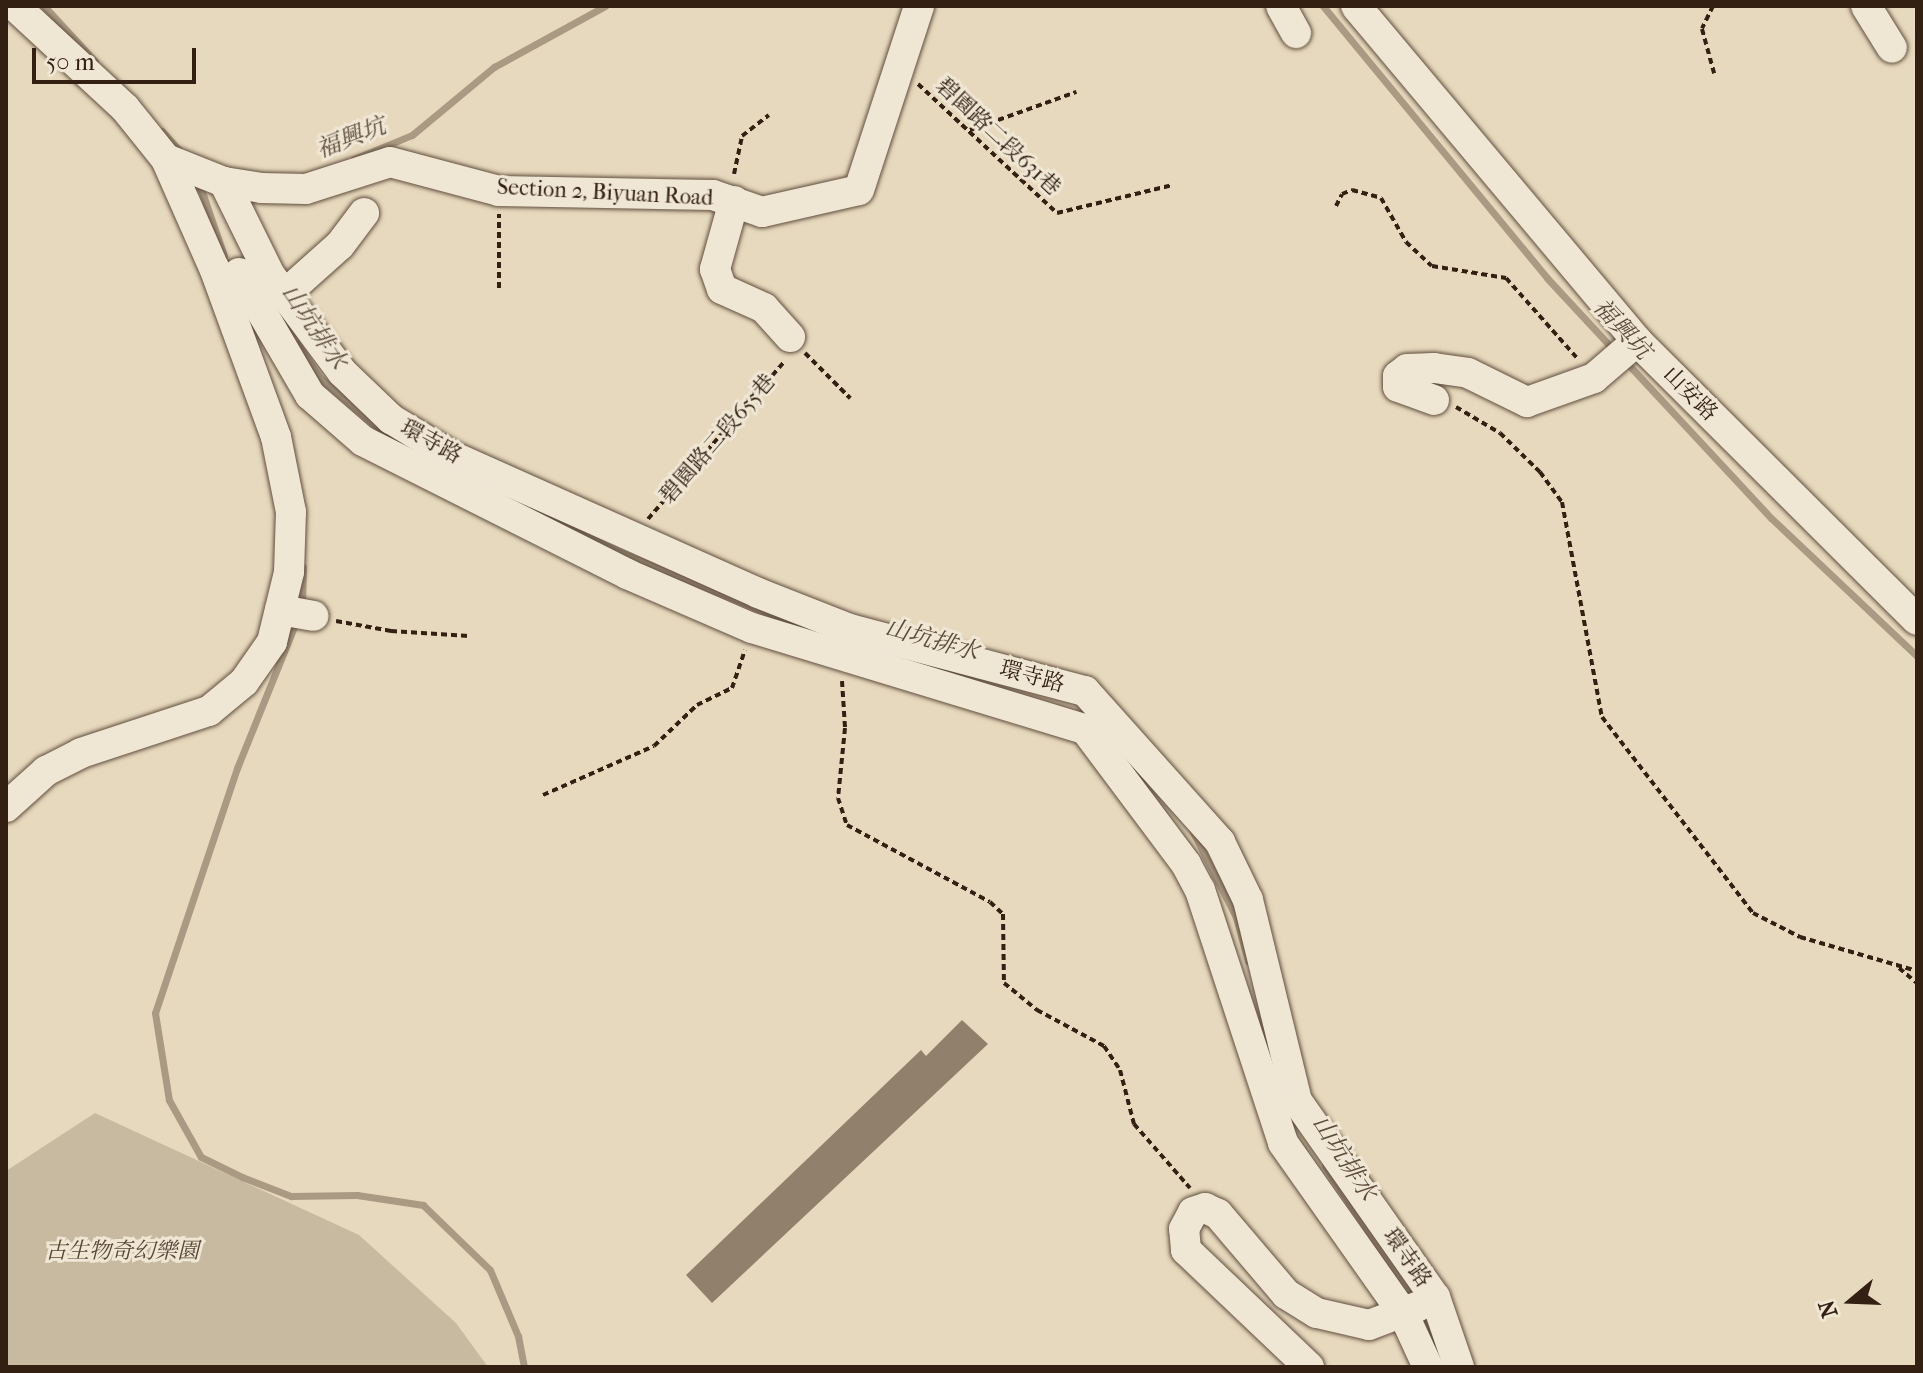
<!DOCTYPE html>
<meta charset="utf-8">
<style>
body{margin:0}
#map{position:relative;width:1923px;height:1373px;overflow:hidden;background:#e7d9bd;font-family:"IM FELL French Canon","Noto Serif TC",serif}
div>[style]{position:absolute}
.green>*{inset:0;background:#c8baa0}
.stream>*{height:7px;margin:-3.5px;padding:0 3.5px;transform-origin:3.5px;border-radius:3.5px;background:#aa9a83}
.building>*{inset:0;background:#91806b}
.path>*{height:4px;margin-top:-2px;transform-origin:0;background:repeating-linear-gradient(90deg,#332013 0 6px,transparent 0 10px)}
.roads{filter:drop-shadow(0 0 2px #604e3e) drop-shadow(0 0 2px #604e3e)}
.minor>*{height:30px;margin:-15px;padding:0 15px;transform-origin:15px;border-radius:15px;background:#efe6d4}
span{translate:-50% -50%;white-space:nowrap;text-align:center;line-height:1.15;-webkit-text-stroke:6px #efe6d4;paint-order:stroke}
.street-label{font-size:22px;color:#332013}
.park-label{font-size:22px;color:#584636;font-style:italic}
.water-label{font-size:24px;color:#5d4b3a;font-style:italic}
.frame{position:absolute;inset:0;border:8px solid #332013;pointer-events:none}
.north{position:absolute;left:1811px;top:1261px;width:80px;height:80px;-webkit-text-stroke:6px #efe6d4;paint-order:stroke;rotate:251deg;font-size:22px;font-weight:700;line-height:32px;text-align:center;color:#332013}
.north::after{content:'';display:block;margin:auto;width:28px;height:36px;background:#332013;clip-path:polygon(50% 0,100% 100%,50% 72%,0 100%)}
.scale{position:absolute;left:32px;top:48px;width:164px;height:36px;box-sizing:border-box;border:4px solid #332013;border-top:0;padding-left:10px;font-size:24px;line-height:28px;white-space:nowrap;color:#332013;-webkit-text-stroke:6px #efe6d4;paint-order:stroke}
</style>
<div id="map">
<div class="green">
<i style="clip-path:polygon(95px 1113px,359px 1235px,456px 1323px,488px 1367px,6px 1367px,6px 1171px)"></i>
</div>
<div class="stream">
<i style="left:44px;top:6px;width:75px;rotate:47.2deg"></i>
<i style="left:1323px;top:6px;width:352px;rotate:50.5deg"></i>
<i style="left:1547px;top:278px;width:98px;rotate:47.1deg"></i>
<i style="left:162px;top:131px;width:31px;rotate:48deg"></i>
<i style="left:354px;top:159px;width:63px;rotate:-22.5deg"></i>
<i style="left:412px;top:135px;width:107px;rotate:-39.7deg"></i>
<i style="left:494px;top:67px;width:127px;rotate:-28.8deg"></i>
<i style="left:198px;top:180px;width:80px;rotate:71.1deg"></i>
<i style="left:297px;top:344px;width:40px;rotate:56deg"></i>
<i style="left:319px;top:377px;width:100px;rotate:40.5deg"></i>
<i style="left:1626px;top:362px;width:213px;rotate:47.1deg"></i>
<i style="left:1771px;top:518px;width:201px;rotate:43.4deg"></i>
<i style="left:507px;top:497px;width:122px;rotate:26.4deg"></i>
<i style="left:616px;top:551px;width:190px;rotate:22deg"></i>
<i style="left:302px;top:607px;width:40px;rotate:-88.6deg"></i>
<i style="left:296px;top:622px;width:157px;rotate:112deg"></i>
<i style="left:237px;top:768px;width:258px;rotate:108.5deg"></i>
<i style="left:155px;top:1013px;width:88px;rotate:80.9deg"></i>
<i style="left:169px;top:1100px;width:65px;rotate:60.7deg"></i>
<i style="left:201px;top:1157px;width:46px;rotate:26deg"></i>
<i style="left:242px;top:1177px;width:53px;rotate:21.2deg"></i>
<i style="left:291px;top:1196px;width:66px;rotate:-0.9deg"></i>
<i style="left:357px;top:1195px;width:67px;rotate:8.6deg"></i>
<i style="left:423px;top:1205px;width:93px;rotate:44.1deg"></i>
<i style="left:490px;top:1270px;width:72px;rotate:67deg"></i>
<i style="left:518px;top:1336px;width:32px;rotate:79deg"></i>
<i style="left:1192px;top:830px;width:97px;rotate:63.2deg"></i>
<i style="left:1236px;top:917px;width:46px;rotate:74.7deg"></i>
<i style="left:1325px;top:1166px;width:159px;rotate:56.5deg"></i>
<i style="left:1422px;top:1313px;width:39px;rotate:71deg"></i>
</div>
<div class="building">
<i style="clip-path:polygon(962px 1020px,988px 1044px,712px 1303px,686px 1275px,921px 1050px,926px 1056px)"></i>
</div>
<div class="path">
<i style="left:1713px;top:6px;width:25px;rotate:116deg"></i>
<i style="left:1702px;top:29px;width:46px;rotate:74.7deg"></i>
<i style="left:918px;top:84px;width:190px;rotate:42.9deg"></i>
<i style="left:1057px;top:213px;width:119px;rotate:-13.6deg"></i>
<i style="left:970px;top:130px;width:113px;rotate:-19.7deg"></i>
<i style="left:734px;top:174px;width:39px;rotate:-78deg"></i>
<i style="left:742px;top:136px;width:34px;rotate:-38deg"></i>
<i style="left:1336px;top:206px;width:13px;rotate:-63deg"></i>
<i style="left:1342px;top:194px;width:11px;rotate:-22deg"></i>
<i style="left:1352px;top:190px;width:30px;rotate:15deg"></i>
<i style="left:1381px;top:198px;width:51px;rotate:60.4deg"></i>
<i style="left:1406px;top:242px;width:35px;rotate:43deg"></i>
<i style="left:1432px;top:266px;width:75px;rotate:9.2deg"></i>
<i style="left:1506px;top:278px;width:107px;rotate:48.4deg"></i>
<i style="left:499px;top:288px;width:74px;rotate:-90deg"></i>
<i style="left:805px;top:353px;width:64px;rotate:45deg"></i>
<i style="left:1456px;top:407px;width:51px;rotate:30.6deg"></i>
<i style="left:1500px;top:433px;width:56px;rotate:44.3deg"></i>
<i style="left:1540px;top:472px;width:37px;rotate:54deg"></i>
<i style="left:1562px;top:502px;width:219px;rotate:79.5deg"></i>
<i style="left:1602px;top:717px;width:247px;rotate:52.4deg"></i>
<i style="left:1753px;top:913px;width:53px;rotate:27.1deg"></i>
<i style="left:1800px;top:937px;width:122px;rotate:16.2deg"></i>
<i style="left:648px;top:519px;width:208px;rotate:-49.1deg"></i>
<i style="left:336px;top:621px;width:56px;rotate:10.3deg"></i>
<i style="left:391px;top:631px;width:78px;rotate:3.7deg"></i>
<i style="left:842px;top:681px;width:47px;rotate:86.3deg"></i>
<i style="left:845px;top:728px;width:70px;rotate:95.7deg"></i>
<i style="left:838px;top:798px;width:28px;rotate:72deg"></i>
<i style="left:847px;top:825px;width:162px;rotate:28.3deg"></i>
<i style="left:990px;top:902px;width:18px;rotate:43deg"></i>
<i style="left:1003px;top:914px;width:69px;rotate:89.2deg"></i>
<i style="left:1004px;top:983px;width:43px;rotate:39.3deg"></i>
<i style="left:1037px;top:1010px;width:76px;rotate:28.2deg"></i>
<i style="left:1104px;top:1046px;width:29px;rotate:56deg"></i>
<i style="left:1120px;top:1070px;width:56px;rotate:75.5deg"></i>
<i style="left:1134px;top:1124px;width:85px;rotate:48.8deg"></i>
<i style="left:543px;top:795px;width:121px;rotate:-23.8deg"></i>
<i style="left:654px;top:746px;width:59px;rotate:-43.6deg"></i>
<i style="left:697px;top:705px;width:39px;rotate:-26deg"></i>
<i style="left:732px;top:688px;width:40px;rotate:-71.1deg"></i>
<i style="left:1899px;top:968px;width:23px;rotate:40deg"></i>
</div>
<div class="roads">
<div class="minor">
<i style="left:1281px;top:6px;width:31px;rotate:61deg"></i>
<i style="left:1356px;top:6px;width:437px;rotate:50deg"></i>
<i style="left:1637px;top:341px;width:395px;rotate:44.9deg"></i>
<i style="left:1866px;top:6px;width:49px;rotate:58.2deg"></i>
<i style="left:166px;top:159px;width:62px;rotate:21.6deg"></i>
<i style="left:224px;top:182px;width:37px;rotate:9deg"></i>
<i style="left:261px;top:188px;width:45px;rotate:1.3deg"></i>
<i style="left:306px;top:189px;width:88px;rotate:-17.8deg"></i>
<i style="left:390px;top:162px;width:113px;rotate:14.9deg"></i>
<i style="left:499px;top:191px;width:214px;rotate:1.1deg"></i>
<i style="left:713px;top:195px;width:52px;rotate:19.1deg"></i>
<i style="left:762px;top:212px;width:99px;rotate:-12.8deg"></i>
<i style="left:859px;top:190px;width:194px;rotate:-71.9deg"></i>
<i style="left:224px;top:182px;width:104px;rotate:63.7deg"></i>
<i style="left:270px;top:275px;width:121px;rotate:53.4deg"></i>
<i style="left:342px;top:372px;width:68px;rotate:43.8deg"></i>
<i style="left:391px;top:419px;width:71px;rotate:31.2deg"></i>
<i style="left:452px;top:456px;width:335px;rotate:24.1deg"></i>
<i style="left:758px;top:593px;width:99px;rotate:21.4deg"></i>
<i style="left:850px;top:629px;width:243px;rotate:14.8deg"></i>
<i style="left:1085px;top:691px;width:203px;rotate:48.2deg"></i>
<i style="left:1220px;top:842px;width:64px;rotate:64.2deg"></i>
<i style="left:1248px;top:900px;width:207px;rotate:76.3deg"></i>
<i style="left:1297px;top:1101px;width:240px;rotate:54.9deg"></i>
<i style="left:1435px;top:1297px;width:74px;rotate:71.1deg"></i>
<i style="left:734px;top:201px;width:71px;rotate:105.6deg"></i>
<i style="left:715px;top:269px;width:21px;rotate:71deg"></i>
<i style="left:722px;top:289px;width:46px;rotate:24.3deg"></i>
<i style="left:764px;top:308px;width:39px;rotate:48deg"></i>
<i style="left:239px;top:273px;width:141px;rotate:59.8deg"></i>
<i style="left:310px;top:395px;width:70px;rotate:41deg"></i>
<i style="left:363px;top:441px;width:296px;rotate:26.7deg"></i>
<i style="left:627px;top:574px;width:136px;rotate:23.4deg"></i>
<i style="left:752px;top:628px;width:348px;rotate:16.9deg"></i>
<i style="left:1085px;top:729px;width:169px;rotate:53.2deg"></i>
<i style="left:1186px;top:864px;width:30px;rotate:62deg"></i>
<i style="left:1200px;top:890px;width:266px;rotate:71.8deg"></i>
<i style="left:1283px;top:1143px;width:208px;rotate:54.8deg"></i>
<i style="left:1403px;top:1313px;width:60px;rotate:65.2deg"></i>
<i style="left:284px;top:295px;width:75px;rotate:-41.8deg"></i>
<i style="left:340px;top:245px;width:40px;rotate:-53deg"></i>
<i style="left:1434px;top:400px;width:38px;rotate:-160deg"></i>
<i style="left:1398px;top:387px;width:11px;rotate:-90deg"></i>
<i style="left:1398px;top:376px;width:11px;rotate:-38deg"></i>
<i style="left:1407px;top:369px;width:27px;rotate:-2deg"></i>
<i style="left:1434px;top:368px;width:34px;rotate:8deg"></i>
<i style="left:1468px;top:373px;width:66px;rotate:26.2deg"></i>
<i style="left:1527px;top:402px;width:71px;rotate:-19.7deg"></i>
<i style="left:1594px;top:378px;width:57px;rotate:-40.7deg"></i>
<i style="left:280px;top:610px;width:34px;rotate:10deg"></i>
<i style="left:6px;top:807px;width:54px;rotate:-42deg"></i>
<i style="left:46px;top:771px;width:39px;rotate:-27deg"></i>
<i style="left:81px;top:753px;width:135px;rotate:-18.2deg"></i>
<i style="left:209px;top:711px;width:45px;rotate:-39.6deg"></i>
<i style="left:244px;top:682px;width:49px;rotate:-55deg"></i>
<i style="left:272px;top:642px;width:72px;rotate:-76.3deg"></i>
<i style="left:289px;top:572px;width:60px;rotate:-88.1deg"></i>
<i style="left:291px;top:512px;width:76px;rotate:-101.3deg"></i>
<i style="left:276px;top:437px;width:180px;rotate:-110.1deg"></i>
<i style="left:214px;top:268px;width:119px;rotate:-113.8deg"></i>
<i style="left:166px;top:159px;width:65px;rotate:-128.8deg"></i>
<i style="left:125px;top:108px;width:150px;rotate:-137.2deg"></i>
<i style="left:1309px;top:1367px;width:170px;rotate:-136.4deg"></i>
<i style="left:1186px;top:1250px;width:21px;rotate:-95deg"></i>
<i style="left:1184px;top:1229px;width:19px;rotate:-62deg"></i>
<i style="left:1193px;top:1212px;width:13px;rotate:-18deg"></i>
<i style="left:1205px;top:1208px;width:14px;rotate:25deg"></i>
<i style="left:1218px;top:1214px;width:105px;rotate:49.6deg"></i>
<i style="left:1286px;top:1294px;width:36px;rotate:32deg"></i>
<i style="left:1317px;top:1313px;width:53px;rotate:13deg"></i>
<i style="left:1369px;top:1325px;width:53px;rotate:-20.8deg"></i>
</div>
</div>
<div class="street-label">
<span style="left:998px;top:137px;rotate:43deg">碧園路二段631巷</span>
<span style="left:605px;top:193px;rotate:3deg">Section 2, Biyuan Road</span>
<span style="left:1690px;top:394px;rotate:45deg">山安路</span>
<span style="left:718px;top:439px;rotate:-49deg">碧園路二段655巷</span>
<span style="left:431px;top:442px;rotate:29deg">環寺路</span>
<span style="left:1032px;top:677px;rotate:15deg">環寺路</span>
<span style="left:1407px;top:1258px;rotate:55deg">環寺路</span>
</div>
<div class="park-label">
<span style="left:122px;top:1252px">古生物奇幻樂園</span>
</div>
<div class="water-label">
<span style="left:351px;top:138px;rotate:-21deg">福興坑</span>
<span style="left:314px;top:327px;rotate:56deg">山坑排水</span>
<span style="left:1622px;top:329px;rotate:47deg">福興坑</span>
<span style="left:932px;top:640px;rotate:16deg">山坑排水</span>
<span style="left:1344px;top:1158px;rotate:57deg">山坑排水</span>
</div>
<div class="frame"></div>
<div class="north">N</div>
<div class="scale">50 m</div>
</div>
